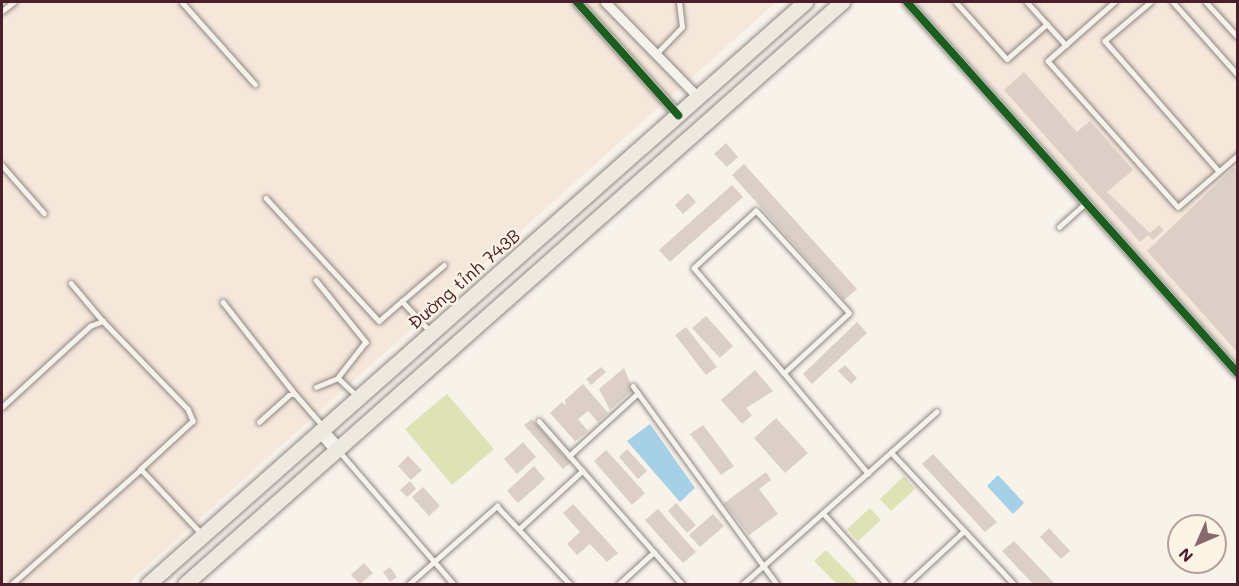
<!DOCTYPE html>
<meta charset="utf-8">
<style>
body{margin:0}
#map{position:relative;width:1239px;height:586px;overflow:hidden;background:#f7f3ea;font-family:Mali,sans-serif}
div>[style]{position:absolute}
.built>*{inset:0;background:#f5e7da}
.green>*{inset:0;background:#dee2b4}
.water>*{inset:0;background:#a6d0e6}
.building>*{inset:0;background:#dbcfc7}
.roads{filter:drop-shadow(0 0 2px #908684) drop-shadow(0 0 2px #908684)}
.service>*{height:4.5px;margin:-2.25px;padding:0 2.25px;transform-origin:2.25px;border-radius:2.25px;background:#f5f2ec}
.minor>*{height:9px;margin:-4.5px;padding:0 4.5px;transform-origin:4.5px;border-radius:4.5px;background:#f5f2ec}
.secondary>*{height:14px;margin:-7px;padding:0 7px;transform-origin:7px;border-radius:7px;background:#f5f2ec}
.primary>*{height:15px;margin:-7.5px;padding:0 7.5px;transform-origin:7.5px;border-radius:7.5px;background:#eee9df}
.cycleway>*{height:8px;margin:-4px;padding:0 4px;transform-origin:4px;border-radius:4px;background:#1b5e20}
span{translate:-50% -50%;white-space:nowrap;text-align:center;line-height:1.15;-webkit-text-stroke:4.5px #fcf5e5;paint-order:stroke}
.street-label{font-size:18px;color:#4a1f2b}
.frame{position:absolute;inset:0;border:3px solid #4a1f2b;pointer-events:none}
.north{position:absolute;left:1167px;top:514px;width:60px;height:60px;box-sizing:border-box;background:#fcf5e5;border:2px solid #b59f9b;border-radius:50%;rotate:225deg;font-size:16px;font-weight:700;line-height:24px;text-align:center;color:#4a1f2b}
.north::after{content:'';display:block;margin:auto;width:21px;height:27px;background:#87696e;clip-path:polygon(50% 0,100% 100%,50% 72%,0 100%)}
</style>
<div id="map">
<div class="built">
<i style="clip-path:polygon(2px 2px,776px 2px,127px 584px,2px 584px)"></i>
<i style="clip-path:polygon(917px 2px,1237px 2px,1237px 361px)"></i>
</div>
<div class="green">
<i style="clip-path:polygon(447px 394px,494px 449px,452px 485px,405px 429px)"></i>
<i style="clip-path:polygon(904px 476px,915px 489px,891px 511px,880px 499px)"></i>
<i style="clip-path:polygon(870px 508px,881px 520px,858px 541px,847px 529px)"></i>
<i style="clip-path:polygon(826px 550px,859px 584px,837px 584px,814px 561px)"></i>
</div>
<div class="water">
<i style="clip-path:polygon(650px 424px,695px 488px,680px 502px,627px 441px)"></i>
<i style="clip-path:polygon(998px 475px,1024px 503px,1013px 514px,987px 486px)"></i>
</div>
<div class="building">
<i style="clip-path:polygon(1024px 72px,1077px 132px,1090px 121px,1133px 170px,1107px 192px,1150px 233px,1159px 225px,1164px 230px,1153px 240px,1148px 235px,1140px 242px,1004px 90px)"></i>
<i style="clip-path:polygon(726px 143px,738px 157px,727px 167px,714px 154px)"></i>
<i style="clip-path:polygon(744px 164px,857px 289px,844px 300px,732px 175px)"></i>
<i style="clip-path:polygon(1234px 167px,1238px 172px,1238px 353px,1147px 251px)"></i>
<i style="clip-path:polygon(732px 185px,743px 197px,670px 262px,659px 250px)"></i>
<i style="clip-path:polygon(688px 193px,696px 202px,683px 214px,675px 205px)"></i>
<i style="clip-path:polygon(706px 316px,733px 346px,720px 358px,692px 328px)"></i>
<i style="clip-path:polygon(857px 322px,867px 333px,812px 384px,803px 374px)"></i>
<i style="clip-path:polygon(686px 327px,717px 367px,706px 375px,675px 335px)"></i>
<i style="clip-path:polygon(845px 365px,857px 378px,851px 384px,838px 371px)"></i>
<i style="clip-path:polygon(601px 367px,606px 372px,591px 385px,586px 379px)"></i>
<i style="clip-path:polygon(624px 368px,633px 390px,610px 410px,599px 389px)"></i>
<i style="clip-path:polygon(755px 370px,773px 391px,746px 408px,752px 415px,742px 424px,721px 400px)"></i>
<i style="clip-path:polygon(583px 384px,608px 413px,598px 422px,588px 411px,578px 419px,588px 431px,575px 441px,550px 413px,562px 402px,566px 406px,565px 400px)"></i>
<i style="clip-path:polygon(776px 418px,808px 453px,785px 473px,754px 438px)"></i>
<i style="clip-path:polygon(532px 419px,570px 463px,563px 469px,524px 425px)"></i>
<i style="clip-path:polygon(703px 425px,734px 466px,721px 475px,690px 434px)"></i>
<i style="clip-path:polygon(523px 442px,536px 457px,517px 474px,504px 459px)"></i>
<i style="clip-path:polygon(627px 449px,647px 471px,638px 479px,619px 457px)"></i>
<i style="clip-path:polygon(606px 450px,645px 493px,632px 505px,594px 461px)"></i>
<i style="clip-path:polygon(933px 454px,997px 522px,985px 532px,922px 464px)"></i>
<i style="clip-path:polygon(408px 456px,422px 470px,411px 480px,398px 466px)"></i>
<i style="clip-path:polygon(534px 466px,545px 479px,518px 503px,507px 491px)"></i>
<i style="clip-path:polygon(766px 472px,771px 480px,759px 489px,778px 514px,749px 535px,724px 503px)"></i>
<i style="clip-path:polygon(410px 481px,416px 489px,407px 497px,400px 490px)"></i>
<i style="clip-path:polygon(423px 487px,440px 506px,429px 516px,412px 497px)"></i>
<i style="clip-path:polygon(676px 503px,696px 525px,687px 533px,668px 511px)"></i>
<i style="clip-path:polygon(573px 504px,618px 553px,607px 562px,590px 544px,577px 555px,567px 544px,580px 532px,563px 513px)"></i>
<i style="clip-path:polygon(658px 509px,696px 552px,683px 563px,645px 520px)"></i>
<i style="clip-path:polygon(713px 514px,724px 526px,700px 547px,689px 535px)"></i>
<i style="clip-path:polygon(1049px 528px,1070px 551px,1061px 559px,1040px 537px)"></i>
<i style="clip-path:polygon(1014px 541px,1055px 584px,1033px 584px,1002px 551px)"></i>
<i style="clip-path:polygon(364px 563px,373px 573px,360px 584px,351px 575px)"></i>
<i style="clip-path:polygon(390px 567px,397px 577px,390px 582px,383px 572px)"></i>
</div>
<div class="roads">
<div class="service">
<i style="left:182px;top:2px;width:110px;rotate:48.3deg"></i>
<i style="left:956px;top:2px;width:76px;rotate:48.2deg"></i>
<i style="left:1007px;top:59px;width:53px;rotate:-41.2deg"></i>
<i style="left:1027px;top:2px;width:58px;rotate:47.8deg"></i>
<i style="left:1115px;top:2px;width:89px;rotate:138.6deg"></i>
<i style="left:1048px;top:61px;width:195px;rotate:48.3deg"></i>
<i style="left:1178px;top:207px;width:79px;rotate:-40.9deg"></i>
<i style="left:1151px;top:2px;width:60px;rotate:139.7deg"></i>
<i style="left:1105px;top:41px;width:173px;rotate:48.8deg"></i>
<i style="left:1173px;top:2px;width:98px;rotate:48.3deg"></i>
<i style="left:1206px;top:2px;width:47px;rotate:47.6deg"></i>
<i style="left:2px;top:11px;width:15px;rotate:-37deg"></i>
<i style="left:656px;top:54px;width:37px;rotate:-46deg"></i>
<i style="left:682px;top:27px;width:25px;rotate:-97deg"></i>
<i style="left:2px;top:165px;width:64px;rotate:48.8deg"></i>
<i style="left:266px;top:198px;width:167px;rotate:47.4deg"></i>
<i style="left:379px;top:321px;width:30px;rotate:-41deg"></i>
<i style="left:402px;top:301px;width:41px;rotate:47deg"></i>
<i style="left:1059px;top:227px;width:36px;rotate:-42deg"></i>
<i style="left:316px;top:280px;width:80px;rotate:51.1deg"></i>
<i style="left:366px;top:342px;width:46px;rotate:127.9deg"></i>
<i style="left:338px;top:378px;width:26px;rotate:43deg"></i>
<i style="left:71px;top:283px;width:50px;rotate:49.9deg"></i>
<i style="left:402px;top:301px;width:55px;rotate:-40.6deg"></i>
<i style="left:223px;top:302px;width:118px;rotate:51.9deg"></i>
<i style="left:784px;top:373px;width:88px;rotate:-42.7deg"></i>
<i style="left:849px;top:313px;width:138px;rotate:-132.4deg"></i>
<i style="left:756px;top:211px;width:84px;rotate:137.4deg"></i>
<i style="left:694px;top:268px;width:138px;rotate:49.4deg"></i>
<i style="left:784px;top:373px;width:131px;rotate:50deg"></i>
<i style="left:633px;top:386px;width:245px;rotate:54deg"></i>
<i style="left:316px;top:387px;width:24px;rotate:-22deg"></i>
<i style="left:2px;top:407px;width:120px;rotate:-42.6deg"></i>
<i style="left:90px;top:326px;width:14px;rotate:-21deg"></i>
<i style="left:103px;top:321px;width:122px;rotate:46deg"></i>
<i style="left:188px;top:409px;width:13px;rotate:67deg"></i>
<i style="left:193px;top:421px;width:71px;rotate:137.3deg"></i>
<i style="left:539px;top:421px;width:217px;rotate:48.7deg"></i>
<i style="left:259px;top:422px;width:40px;rotate:-42deg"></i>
<i style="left:289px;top:395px;width:7px"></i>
<i style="left:296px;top:395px;width:41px;rotate:48.9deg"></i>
<i style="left:339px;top:451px;width:176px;rotate:49.2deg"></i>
<i style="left:891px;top:452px;width:180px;rotate:47deg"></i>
<i style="left:569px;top:456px;width:93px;rotate:-42.4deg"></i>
<i style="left:823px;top:513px;width:96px;rotate:48deg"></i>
<i style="left:519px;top:529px;width:86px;rotate:-42.6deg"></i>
<i style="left:12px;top:584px;width:173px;rotate:-41.7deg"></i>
<i style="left:141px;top:469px;width:88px;rotate:46.8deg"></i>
<i style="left:409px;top:584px;width:118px;rotate:-41.6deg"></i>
<i style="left:497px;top:506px;width:107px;rotate:46.9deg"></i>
<i style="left:619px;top:584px;width:47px;rotate:-42.4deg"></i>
<i style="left:743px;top:584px;width:259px;rotate:-41.7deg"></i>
<i style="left:907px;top:584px;width:78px;rotate:-42.9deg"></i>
</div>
<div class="minor">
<i style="left:577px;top:2px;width:152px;rotate:48.2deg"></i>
<i style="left:605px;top:2px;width:133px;rotate:45.6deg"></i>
<i style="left:907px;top:2px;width:497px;rotate:48.3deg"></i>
</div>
<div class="secondary">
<i style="left:321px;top:431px;width:24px;rotate:48deg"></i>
</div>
<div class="primary">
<i style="left:148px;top:584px;width:878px;rotate:-41.54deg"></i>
<i style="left:185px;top:584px;width:878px;rotate:-41.54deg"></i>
</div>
</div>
<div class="cycleway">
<i style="left:577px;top:2px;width:152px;rotate:48.2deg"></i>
<i style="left:907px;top:2px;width:497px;rotate:48.3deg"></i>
</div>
<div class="street-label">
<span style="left:464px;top:279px;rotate:-41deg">Đường tỉnh 743B</span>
</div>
<div class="frame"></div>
<div class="north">N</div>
</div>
